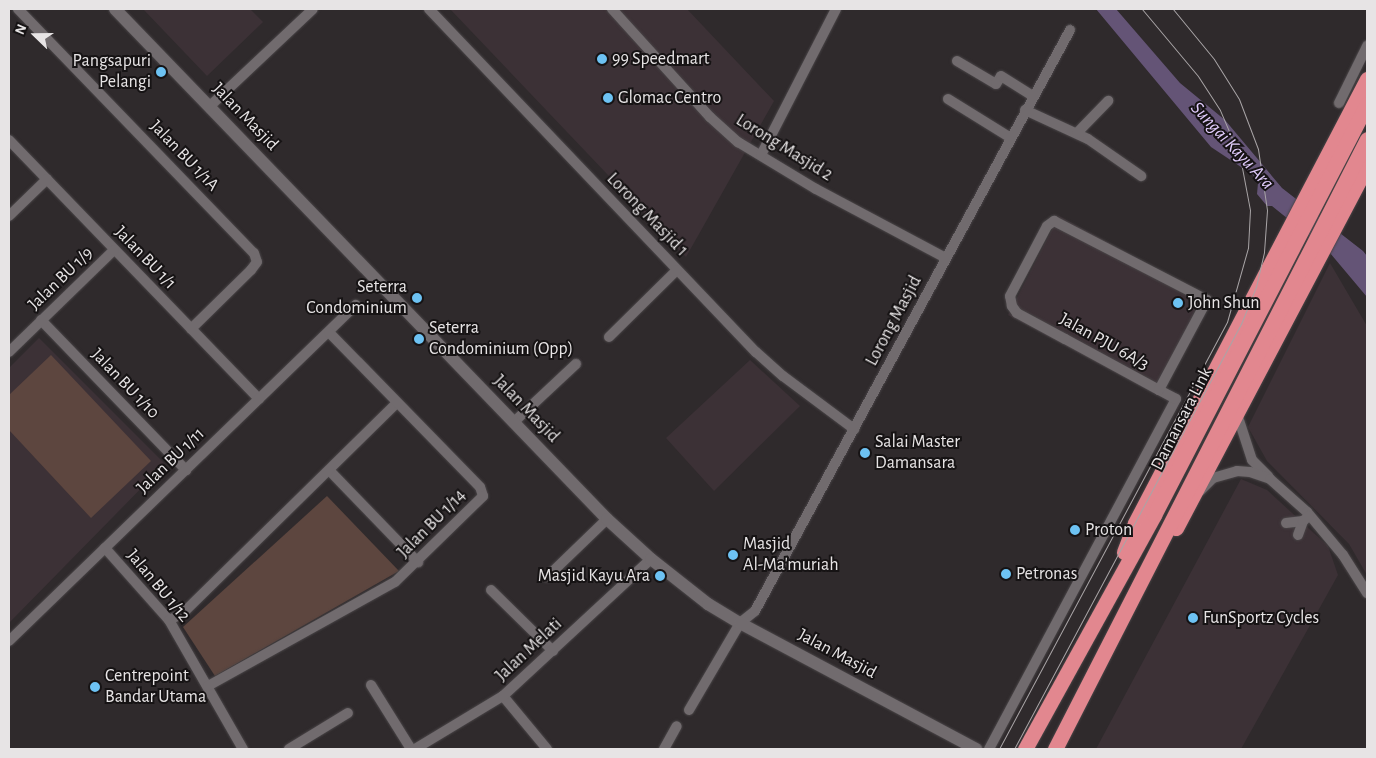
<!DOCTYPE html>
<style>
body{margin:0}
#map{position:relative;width:1376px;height:758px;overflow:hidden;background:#2f2a2c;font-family:"Alegreya Sans",sans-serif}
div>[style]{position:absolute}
.built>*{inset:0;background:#3c3136}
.green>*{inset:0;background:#5d463f}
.water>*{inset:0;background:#645476}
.roads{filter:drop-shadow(0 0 1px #494547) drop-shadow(0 0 1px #494547)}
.minor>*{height:10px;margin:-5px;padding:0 5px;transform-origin:5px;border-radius:5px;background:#716b6e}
.tertiary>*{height:12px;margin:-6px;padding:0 6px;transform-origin:6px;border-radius:6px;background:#716b6e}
.motorway>*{height:15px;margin:-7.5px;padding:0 7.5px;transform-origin:7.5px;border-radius:7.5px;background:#e2878f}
.tram>*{height:1px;margin:-0.5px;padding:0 0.5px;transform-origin:0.5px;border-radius:0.5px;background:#a9a5a7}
.dots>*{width:14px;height:14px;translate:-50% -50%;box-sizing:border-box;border:2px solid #161314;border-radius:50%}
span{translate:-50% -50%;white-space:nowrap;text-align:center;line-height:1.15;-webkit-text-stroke:4px #161314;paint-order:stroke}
.poi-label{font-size:18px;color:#e7e4e5}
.left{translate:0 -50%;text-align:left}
.right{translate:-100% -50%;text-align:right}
.street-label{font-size:18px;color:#e7e4e5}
.water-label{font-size:19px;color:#e0cbfb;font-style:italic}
.frame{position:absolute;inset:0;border:10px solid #e7e4e5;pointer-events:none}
.north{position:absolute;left:10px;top:10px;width:50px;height:50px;-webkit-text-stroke:4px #161314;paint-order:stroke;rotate:292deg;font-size:14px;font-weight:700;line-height:20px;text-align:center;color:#e7e4e5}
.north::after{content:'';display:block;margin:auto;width:18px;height:22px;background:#e7e4e5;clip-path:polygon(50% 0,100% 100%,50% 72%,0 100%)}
</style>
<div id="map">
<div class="built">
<i style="clip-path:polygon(143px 9px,250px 9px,263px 22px,207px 76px)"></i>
<i style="clip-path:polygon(450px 9px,687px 9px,774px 101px,686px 257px)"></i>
<i style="clip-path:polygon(1059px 216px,1206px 295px,1153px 393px,1008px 315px)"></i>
<i style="clip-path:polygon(1330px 263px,1367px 326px,1367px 575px,1349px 544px,1267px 461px,1248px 427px)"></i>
<i style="clip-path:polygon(39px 338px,165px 464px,9px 623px,9px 368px)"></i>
<i style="clip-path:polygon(750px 360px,800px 406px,714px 491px,666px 438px)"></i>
<i style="clip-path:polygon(1241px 479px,1267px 490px,1328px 546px,1338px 575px,1241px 749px,1096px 749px)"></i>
</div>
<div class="green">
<i style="clip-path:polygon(51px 355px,151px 461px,91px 518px,9px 430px,9px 395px)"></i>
<i style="clip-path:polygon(327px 496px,399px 571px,215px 676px,183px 627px)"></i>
</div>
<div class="water">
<i style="clip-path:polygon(1096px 9px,1116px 9px,1180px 83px,1225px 120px,1282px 188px,1363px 251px,1367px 256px,1367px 297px,1330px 253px,1272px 206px,1267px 206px,1257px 194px,1258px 183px,1253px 175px,1211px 147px)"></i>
</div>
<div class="roads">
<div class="minor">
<i style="left:18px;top:9px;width:339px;rotate:46deg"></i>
<i style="left:254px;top:253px;width:9px;rotate:72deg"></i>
<i style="left:257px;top:262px;width:10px;rotate:127deg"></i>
<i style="left:251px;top:270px;width:84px;rotate:135.5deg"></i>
<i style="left:429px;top:9px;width:474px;rotate:46.4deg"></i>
<i style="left:756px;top:352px;width:36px;rotate:42deg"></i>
<i style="left:783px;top:376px;width:89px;rotate:36.7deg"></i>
<i style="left:612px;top:9px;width:146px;rotate:47.8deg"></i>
<i style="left:710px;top:117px;width:38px;rotate:42deg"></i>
<i style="left:738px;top:142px;width:91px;rotate:31.1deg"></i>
<i style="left:816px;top:189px;width:147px;rotate:28deg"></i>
<i style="left:957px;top:61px;width:45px;rotate:30.5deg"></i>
<i style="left:996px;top:84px;width:9px;rotate:-58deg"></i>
<i style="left:1001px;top:76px;width:38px;rotate:32deg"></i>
<i style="left:948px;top:99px;width:74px;rotate:31.8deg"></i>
<i style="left:1339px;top:103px;width:64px;rotate:-63.8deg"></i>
<i style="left:210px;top:106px;width:141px;rotate:-43.3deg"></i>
<i style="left:1025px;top:110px;width:69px;rotate:24.7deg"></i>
<i style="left:1088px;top:139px;width:65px;rotate:34.9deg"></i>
<i style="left:1077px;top:133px;width:45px;rotate:-45.9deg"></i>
<i style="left:9px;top:140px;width:360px;rotate:46deg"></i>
<i style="left:761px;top:155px;width:164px;rotate:-62.8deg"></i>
<i style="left:9px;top:216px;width:53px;rotate:-44.2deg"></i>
<i style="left:41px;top:320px;width:209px;rotate:46deg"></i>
<i style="left:609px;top:337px;width:95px;rotate:-44.6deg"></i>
<i style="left:9px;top:352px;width:146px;rotate:-44.2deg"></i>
<i style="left:1238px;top:417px;width:45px;rotate:72deg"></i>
<i style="left:1252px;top:460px;width:23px;rotate:45deg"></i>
<i style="left:514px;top:422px;width:85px;rotate:-43.1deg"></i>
<i style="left:330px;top:471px;width:127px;rotate:46deg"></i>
<i style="left:1200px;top:491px;width:18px;rotate:-45deg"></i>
<i style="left:1213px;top:478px;width:25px;rotate:-16deg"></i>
<i style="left:1237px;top:471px;width:13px;rotate:4deg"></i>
<i style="left:1250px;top:472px;width:21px;rotate:19deg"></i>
<i style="left:1270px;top:479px;width:50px;rotate:41.7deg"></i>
<i style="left:1307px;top:512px;width:56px;rotate:50.1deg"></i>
<i style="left:1343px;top:555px;width:45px;rotate:57.7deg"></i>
<i style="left:1286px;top:523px;width:17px;rotate:-7deg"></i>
<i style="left:1298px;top:535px;width:15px;rotate:-70deg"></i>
<i style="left:1303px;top:521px;width:8px;rotate:-40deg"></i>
<i style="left:105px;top:548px;width:96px;rotate:48.4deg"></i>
<i style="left:169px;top:620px;width:149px;rotate:60.2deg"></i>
<i style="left:547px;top:577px;width:83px;rotate:-44deg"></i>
<i style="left:491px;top:590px;width:87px;rotate:44.5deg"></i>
<i style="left:169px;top:620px;width:14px;rotate:-25deg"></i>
<i style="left:182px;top:614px;width:301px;rotate:-44.5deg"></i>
<i style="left:9px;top:641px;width:483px;rotate:-44.1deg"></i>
<i style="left:371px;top:685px;width:75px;rotate:58deg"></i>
<i style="left:208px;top:686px;width:214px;rotate:-29.1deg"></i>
<i style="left:395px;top:582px;width:123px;rotate:-44.3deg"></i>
<i style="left:483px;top:496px;width:9px;rotate:-108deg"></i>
<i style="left:480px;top:487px;width:216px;rotate:-134.3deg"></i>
<i style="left:503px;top:696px;width:69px;rotate:50.3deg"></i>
<i style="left:689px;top:710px;width:101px;rotate:-59.6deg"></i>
<i style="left:740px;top:623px;width:19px;rotate:-39deg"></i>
<i style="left:755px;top:611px;width:661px;rotate:-61.53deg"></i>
<i style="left:289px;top:749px;width:69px;rotate:-31.4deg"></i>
<i style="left:415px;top:749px;width:103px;rotate:-31.1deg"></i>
<i style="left:503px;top:696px;width:202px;rotate:-42.8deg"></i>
<i style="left:664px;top:749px;width:26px;rotate:-61deg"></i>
<i style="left:989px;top:749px;width:397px;rotate:-61.9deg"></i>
<i style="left:1176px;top:399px;width:19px;rotate:-152deg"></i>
<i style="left:1159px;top:390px;width:107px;rotate:-151.5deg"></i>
<i style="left:1065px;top:339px;width:55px;rotate:-151.6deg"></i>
<i style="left:1017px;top:313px;width:9px;rotate:-126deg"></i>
<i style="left:1012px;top:306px;width:10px;rotate:-101deg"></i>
<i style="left:1010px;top:296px;width:79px;rotate:-62.1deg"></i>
<i style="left:1047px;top:226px;width:9px;rotate:-36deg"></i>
<i style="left:1054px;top:221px;width:172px;rotate:27.3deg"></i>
<i style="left:1207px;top:300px;width:102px;rotate:118.1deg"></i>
</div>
<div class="tertiary">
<i style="left:115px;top:9px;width:709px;rotate:46.03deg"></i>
<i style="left:607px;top:519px;width:59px;rotate:42.3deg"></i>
<i style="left:651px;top:559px;width:73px;rotate:38.3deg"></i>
<i style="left:708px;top:604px;width:37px;rotate:31deg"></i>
<i style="left:740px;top:623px;width:268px;rotate:28.1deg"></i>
</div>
<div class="motorway">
<i style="left:1176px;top:528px;width:410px;rotate:-62.2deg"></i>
<i style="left:1124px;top:552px;width:31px;rotate:-69deg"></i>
<i style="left:1135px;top:523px;width:501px;rotate:-62.41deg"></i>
<i style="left:1025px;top:749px;width:267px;rotate:-61.1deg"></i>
<i style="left:1154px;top:515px;width:463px;rotate:-62.6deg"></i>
<i style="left:1055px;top:749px;width:685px;rotate:-62.91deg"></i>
</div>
</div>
<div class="tram">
<i style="left:999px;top:749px;width:484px;rotate:-61.9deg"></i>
<i style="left:1227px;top:322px;width:77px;rotate:-74.2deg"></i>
<i style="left:1248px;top:248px;width:38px;rotate:-87deg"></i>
<i style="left:1250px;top:210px;width:54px;rotate:-100.7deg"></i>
<i style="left:1240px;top:157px;width:51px;rotate:-113.1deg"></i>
<i style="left:1220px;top:110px;width:40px;rotate:-122.9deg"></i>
<i style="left:1198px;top:76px;width:87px;rotate:-129.9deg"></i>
<i style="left:1014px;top:749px;width:482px;rotate:-61.9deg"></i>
<i style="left:1241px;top:324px;width:40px;rotate:-68deg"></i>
<i style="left:1256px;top:287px;width:36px;rotate:-77deg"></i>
<i style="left:1264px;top:252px;width:42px;rotate:-85.9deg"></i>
<i style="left:1267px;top:210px;width:62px;rotate:-98.4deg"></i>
<i style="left:1258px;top:149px;width:53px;rotate:-110.8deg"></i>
<i style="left:1239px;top:99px;width:47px;rotate:-122deg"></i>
<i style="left:1214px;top:59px;width:65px;rotate:-129.4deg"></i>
</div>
<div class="dots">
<i style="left:602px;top:59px;background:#6dc2f3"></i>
<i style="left:161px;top:72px;background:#6dc2f3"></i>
<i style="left:608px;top:98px;background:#6dc2f3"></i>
<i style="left:417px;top:298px;background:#6dc2f3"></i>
<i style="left:1178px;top:303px;background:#6dc2f3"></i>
<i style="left:419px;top:339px;background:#6dc2f3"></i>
<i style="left:865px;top:453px;background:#6dc2f3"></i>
<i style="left:1075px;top:530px;background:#6dc2f3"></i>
<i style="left:733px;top:555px;background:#6dc2f3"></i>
<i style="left:1006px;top:574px;background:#6dc2f3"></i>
<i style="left:660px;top:576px;background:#6dc2f3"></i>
<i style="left:1193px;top:618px;background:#6dc2f3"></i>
<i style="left:95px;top:687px;background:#6dc2f3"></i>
</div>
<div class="poi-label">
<span class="left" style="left:612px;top:59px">99 Speedmart</span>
<span class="right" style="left:151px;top:72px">Pangsapuri<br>Pelangi</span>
<span class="left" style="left:618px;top:98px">Glomac Centro</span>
<span class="right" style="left:407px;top:298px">Seterra<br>Condominium</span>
<span class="left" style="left:1188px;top:303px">John Shun</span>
<span class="left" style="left:429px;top:339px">Seterra<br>Condominium (Opp)</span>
<span class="left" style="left:875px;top:453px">Salai Master<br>Damansara</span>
<span class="left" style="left:1085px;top:530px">Proton</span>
<span class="left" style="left:743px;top:555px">Masjid<br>Al-Ma'muriah</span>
<span class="left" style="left:1016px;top:574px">Petronas</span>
<span class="right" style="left:650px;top:576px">Masjid Kayu Ara</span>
<span class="left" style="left:1203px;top:618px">FunSportz Cycles</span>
<span class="left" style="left:105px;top:687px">Centrepoint<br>Bandar Utama</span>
</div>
<div class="street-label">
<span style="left:245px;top:117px;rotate:46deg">Jalan Masjid</span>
<span style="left:784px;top:148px;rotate:32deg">Lorong Masjid 2</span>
<span style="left:184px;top:156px;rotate:46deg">Jalan BU 1/1A</span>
<span style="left:647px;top:215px;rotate:46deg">Lorong Masjid 1</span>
<span style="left:145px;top:258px;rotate:46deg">Jalan BU 1/1</span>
<span style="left:61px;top:279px;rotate:-44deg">Jalan BU 1/9</span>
<span style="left:894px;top:321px;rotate:-62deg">Lorong Masjid</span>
<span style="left:1104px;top:342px;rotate:29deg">Jalan PJU 6A/3</span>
<span style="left:125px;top:384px;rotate:46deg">Jalan BU 1/10</span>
<span style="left:526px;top:409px;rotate:46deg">Jalan Masjid</span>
<span style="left:1182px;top:419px;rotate:-63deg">Damansara Link</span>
<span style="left:171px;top:461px;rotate:-44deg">Jalan BU 1/11</span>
<span style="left:432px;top:524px;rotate:-45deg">Jalan BU 1/14</span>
<span style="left:158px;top:586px;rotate:50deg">Jalan BU 1/12</span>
<span style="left:529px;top:650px;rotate:-43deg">Jalan Melati</span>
<span style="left:837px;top:654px;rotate:28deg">Jalan Masjid</span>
</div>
<div class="water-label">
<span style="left:1232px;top:146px;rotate:47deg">Sungai Kayu Ara</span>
</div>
<div class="frame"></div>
<div class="north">N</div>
</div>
